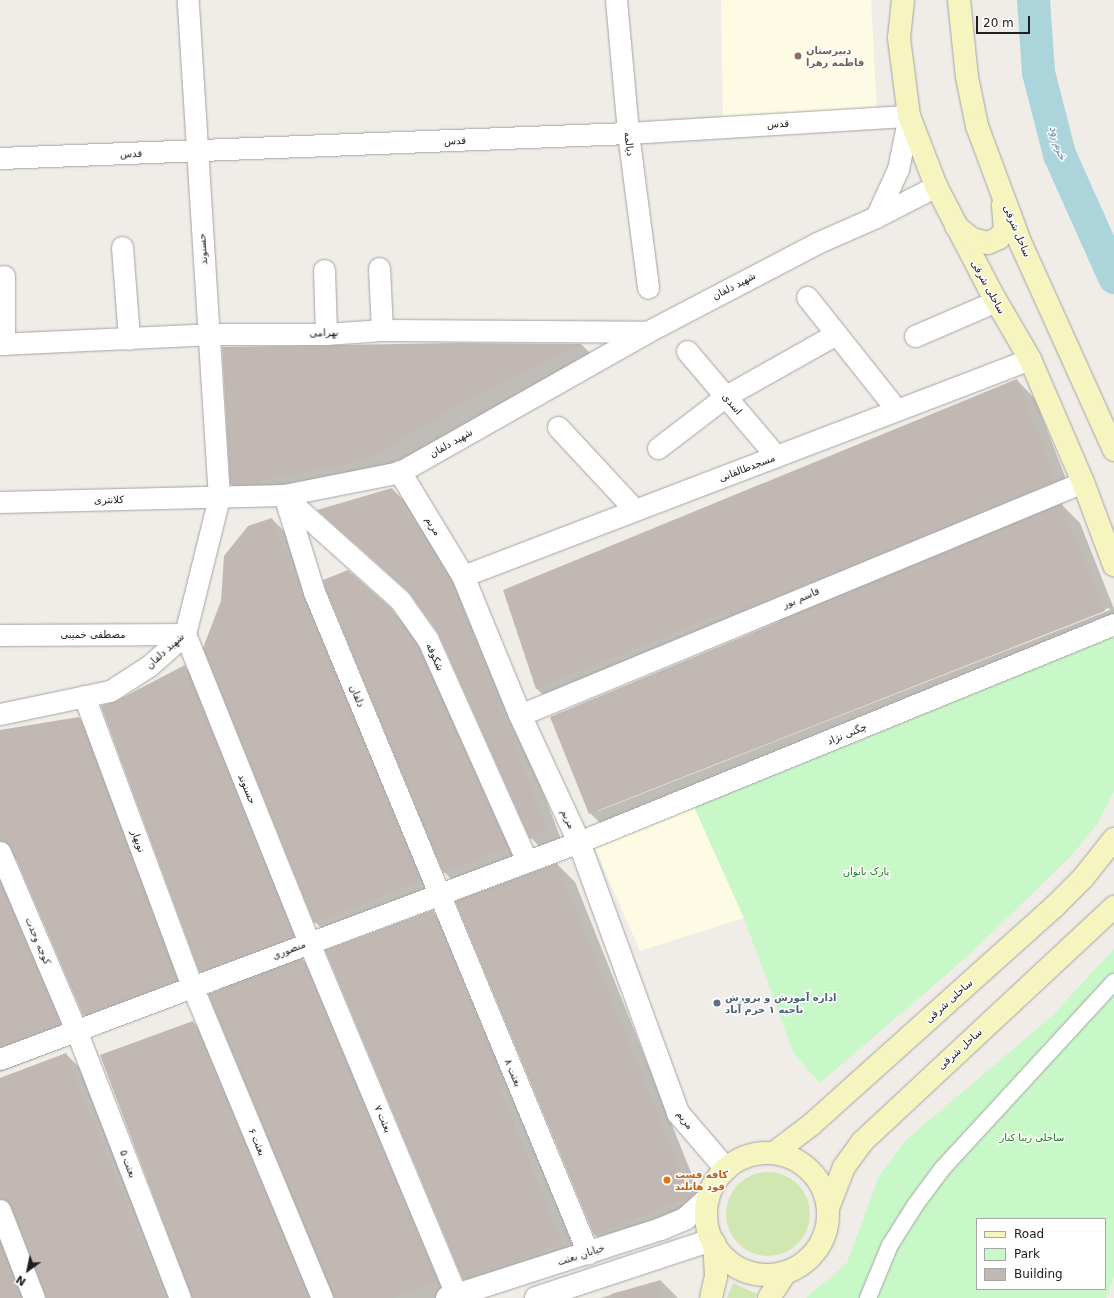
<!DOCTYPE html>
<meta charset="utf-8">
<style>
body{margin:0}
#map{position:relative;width:1114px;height:1298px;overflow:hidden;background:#f0ece7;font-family:"DejaVu Sans",Vazirmatn,sans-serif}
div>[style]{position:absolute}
.education>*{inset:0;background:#fdfbe3}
.grass>*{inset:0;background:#d0e7b1}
.round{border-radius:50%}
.park>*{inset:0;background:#c8f7c8}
.shadow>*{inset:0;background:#0003}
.river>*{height:33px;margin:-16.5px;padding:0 16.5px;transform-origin:16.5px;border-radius:16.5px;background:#abd4db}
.building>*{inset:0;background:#c1b8b4}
.roads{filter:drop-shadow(0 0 1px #a4a4a4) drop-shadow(0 0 1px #a4a4a4)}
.pedestrian>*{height:16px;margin:-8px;padding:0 8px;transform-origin:8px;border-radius:8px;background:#fff}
.minor>*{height:21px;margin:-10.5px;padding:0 10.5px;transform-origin:10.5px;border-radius:10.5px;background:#fff}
.tertiary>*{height:22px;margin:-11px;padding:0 11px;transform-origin:11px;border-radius:11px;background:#fff}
.secondary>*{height:22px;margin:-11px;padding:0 11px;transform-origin:11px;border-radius:11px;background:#f6f4bf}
.secondary>.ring{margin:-11px;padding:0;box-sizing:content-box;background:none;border:22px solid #f6f4bf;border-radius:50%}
.dots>*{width:11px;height:11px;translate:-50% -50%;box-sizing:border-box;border:2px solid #fff;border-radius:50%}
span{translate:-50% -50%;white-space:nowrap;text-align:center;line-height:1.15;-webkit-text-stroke:3px #fff;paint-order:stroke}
.education-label{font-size:10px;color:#785e54;font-weight:700}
.left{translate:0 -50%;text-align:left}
.street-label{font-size:10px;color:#202020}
.park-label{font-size:10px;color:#137a13}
.service-label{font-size:10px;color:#4e5e75;font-weight:700}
.food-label{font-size:10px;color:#c56008;font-weight:700}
.water-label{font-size:11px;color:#4b7a9c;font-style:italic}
.legend{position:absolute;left:976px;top:1218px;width:130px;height:72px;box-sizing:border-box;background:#fff;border:1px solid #a6a6a6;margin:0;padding:5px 7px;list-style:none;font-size:12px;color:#202020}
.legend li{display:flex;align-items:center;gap:8px;height:20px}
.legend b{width:20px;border:1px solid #a6a6a6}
.north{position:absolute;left:8px;top:1250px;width:40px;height:40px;-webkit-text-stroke:3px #fff;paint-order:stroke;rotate:213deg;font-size:11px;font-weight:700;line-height:16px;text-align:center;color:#202020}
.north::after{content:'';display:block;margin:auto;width:14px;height:18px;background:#202020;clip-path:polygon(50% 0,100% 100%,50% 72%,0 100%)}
.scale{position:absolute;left:976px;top:16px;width:54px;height:18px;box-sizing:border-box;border:2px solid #202020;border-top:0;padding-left:5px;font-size:12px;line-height:14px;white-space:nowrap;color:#202020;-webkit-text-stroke:3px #fff;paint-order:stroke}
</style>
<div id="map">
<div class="education">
<i style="clip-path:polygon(721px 0,871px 0,877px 112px,723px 117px)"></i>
<i style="clip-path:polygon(691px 800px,744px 918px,640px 951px,594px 846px)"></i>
</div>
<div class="grass">
<i class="round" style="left:726px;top:1172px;width:84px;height:84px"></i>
<i style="clip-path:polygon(733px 1283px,757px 1294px,755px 1298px,727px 1298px)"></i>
</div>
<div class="park">
<i style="clip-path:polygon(1114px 637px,1114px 792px,1097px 824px,1072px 855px,969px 955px,820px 1083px,794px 1054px,744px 918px,691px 800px)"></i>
<i style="clip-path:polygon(evenodd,1114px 949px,1114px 1276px,1106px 1298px,806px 1298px,847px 1263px,879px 1176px,906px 1140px,1051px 1017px,1114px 949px,977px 1219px,1105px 1219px,1105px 1289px,977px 1289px,977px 1219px)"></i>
</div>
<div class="shadow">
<i style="clip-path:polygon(460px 344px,582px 345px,599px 362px,385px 478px,250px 502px,231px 484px)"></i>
<i style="clip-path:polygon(evenodd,1017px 380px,1035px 399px,1073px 497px,1061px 504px,1080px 523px,1114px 609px,1114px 633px,608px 831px,590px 813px,781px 620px,749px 633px,746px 630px,556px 707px,537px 689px,504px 590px,1017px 380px,1109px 608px,1110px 610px,598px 811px,598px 809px,1109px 608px)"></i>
<i style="clip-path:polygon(392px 489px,411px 507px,470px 601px,564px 847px,549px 856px,531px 838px,440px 635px,414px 597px,319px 510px)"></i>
<i style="clip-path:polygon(272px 519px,290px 537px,438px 899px,333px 940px,315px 922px)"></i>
<i style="clip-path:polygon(390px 609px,409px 628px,436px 665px,526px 867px,462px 890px,444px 872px)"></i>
<i style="clip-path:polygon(184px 666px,203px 685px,311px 955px,301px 958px,321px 978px,454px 1298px,334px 1298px,334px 1293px,220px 990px,200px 971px,102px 707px,117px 702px)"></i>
<i style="clip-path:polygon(79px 718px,97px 737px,195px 998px,102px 1033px,84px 1015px,17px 859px,14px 859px,8px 864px,78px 1042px,0 1072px,0 731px)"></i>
<i style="clip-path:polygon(557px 864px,575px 882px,708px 1215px,613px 1253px,594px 1234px)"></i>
<i style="clip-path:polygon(432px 911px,451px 929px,517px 1107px,580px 1262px,482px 1298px,464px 1279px)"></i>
<i style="clip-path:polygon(193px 1022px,211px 1040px,319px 1298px,193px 1298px)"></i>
<i style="clip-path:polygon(66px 1054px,84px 1072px,175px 1298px,46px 1298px,46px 1294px,15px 1217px,8px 1221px,32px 1298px,0 1298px,0 1079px)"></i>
<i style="clip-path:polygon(661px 1281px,678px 1298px,600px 1298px)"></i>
</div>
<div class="river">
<i style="left:1033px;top:0;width:72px;rotate:86deg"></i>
<i style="left:1038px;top:72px;width:85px;rotate:75.6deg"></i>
<i style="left:1059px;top:154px;width:135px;rotate:65.9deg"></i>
</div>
<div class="building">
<i style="clip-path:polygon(460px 343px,582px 344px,478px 394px,366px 460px,244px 484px,230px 484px,222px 347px)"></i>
<i style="clip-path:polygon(1017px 379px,1055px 478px,1053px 481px,730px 615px,728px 611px,536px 689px,503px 590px)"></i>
<i style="clip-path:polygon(392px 488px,452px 582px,478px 646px,547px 829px,530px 839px,438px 633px,408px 591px,317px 510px)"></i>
<i style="clip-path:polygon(1062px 504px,1105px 611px,589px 814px,550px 717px)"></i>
<i style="clip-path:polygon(272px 518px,421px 881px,314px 923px,203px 648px,221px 601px,224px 556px,248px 526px)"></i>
<i style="clip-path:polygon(348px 570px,391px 608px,418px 646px,508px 848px,443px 873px,325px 588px,323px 580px)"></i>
<i style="clip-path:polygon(185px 665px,293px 936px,199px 971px,101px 706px,116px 701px)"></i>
<i style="clip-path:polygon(79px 717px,177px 980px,83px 1015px,11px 847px,3px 841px,0 832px,0 730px)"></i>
<i style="clip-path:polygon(557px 863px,691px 1197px,594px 1235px,455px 901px)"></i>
<i style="clip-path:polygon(0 883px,60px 1024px,0 1046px)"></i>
<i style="clip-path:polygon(433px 910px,506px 1086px,500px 1088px,562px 1244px,463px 1280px,325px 950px)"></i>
<i style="clip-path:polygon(302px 958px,437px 1281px,392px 1298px,334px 1298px,208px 994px)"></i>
<i style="clip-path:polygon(193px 1021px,309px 1298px,192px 1298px,100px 1055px)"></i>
<i style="clip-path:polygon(66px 1053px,165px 1298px,46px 1298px,11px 1206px,7px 1200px,0 1198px,0 1078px)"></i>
<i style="clip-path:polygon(0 1243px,21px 1298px,0 1298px)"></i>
<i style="clip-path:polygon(661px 1280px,659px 1298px,612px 1298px,611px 1294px)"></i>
</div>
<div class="roads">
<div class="pedestrian">
<i style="left:868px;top:1298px;width:57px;rotate:-67.5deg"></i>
<i style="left:890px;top:1245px;width:49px;rotate:-57.6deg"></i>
<i style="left:916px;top:1204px;width:44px;rotate:-53.4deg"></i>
<i style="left:942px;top:1169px;width:254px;rotate:-47.4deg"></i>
</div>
<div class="minor">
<i style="left:616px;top:0;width:134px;rotate:84.8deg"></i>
<i style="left:628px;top:133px;width:156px;rotate:82.6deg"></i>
<i style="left:0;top:158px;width:628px;rotate:-2.28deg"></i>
<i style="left:628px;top:133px;width:282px;rotate:-3.5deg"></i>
<i style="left:909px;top:116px;width:54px;rotate:101.7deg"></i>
<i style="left:898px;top:169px;width:53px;rotate:114.6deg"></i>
<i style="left:122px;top:247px;width:92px;rotate:85.6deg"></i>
<i style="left:379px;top:268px;width:62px;rotate:87.2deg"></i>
<i style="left:324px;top:270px;width:64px;rotate:88.2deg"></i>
<i style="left:4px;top:276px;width:68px;rotate:90deg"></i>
<i style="left:807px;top:297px;width:144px;rotate:51.5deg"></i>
<i style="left:915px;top:336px;width:88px;rotate:-23.4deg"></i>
<i style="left:0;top:344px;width:209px;rotate:-2.7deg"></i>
<i style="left:209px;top:334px;width:117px"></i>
<i style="left:326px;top:334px;width:56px;rotate:-4.1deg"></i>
<i style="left:382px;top:330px;width:265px;rotate:0.4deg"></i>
<i style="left:687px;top:351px;width:138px;rotate:49.7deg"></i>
<i style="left:558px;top:427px;width:113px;rotate:47.1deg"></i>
<i style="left:658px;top:448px;width:86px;rotate:-37.4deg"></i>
<i style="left:726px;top:396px;width:126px;rotate:-29.4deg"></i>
<i style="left:284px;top:495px;width:102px;rotate:72.8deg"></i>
<i style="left:314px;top:592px;width:716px;rotate:67.48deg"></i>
<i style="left:284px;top:496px;width:156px;rotate:41.9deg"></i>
<i style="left:400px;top:600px;width:49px;rotate:55deg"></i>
<i style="left:428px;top:640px;width:242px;rotate:65.9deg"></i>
<i style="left:0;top:502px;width:284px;rotate:-1.4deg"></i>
<i style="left:284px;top:495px;width:118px;rotate:-11.2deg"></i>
<i style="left:400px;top:472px;width:284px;rotate:-29.5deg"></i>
<i style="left:647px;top:332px;width:192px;rotate:-27.6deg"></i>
<i style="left:817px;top:243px;width:64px;rotate:-23.8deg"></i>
<i style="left:876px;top:217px;width:68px;rotate:-27.3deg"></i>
<i style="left:463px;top:576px;width:607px;rotate:-20.94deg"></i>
<i style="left:0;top:635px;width:185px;rotate:-0.3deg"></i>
<i style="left:185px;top:634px;width:333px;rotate:68.1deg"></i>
<i style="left:309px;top:943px;width:381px;rotate:67.3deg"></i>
<i style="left:84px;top:696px;width:309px;rotate:69.6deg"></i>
<i style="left:192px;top:986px;width:338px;rotate:67.4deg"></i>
<i style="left:0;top:714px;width:112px;rotate:-11.8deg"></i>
<i style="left:110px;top:691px;width:46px;rotate:-32.7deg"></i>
<i style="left:149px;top:666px;width:48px;rotate:-41.6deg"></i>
<i style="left:185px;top:634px;width:140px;rotate:-76deg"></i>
<i style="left:219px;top:498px;width:499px;rotate:-93.6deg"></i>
<i style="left:520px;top:715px;width:609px;rotate:-22.48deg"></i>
<i style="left:0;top:852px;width:194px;rotate:66.9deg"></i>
<i style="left:76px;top:1030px;width:287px;rotate:68.8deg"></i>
<i style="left:0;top:1059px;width:618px;rotate:-20.55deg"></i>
<i style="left:579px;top:842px;width:578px;rotate:-22.17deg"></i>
<i style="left:0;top:1210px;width:94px;rotate:68.9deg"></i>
</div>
<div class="tertiary">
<i style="left:400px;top:472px;width:122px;rotate:58.8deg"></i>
<i style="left:463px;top:576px;width:150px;rotate:67.7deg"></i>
<i style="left:520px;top:715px;width:140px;rotate:65.1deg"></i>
<i style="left:579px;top:842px;width:289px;rotate:69.9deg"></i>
<i style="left:678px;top:1113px;width:74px;rotate:49.4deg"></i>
<i style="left:447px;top:1298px;width:225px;rotate:-17.9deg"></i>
<i style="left:661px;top:1229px;width:26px;rotate:-23deg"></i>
<i style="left:685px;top:1219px;width:31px;rotate:-42deg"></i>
<i style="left:536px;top:1298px;width:184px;rotate:-18.3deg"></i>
</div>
<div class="secondary">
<i style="left:903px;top:0;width:38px;rotate:96deg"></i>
<i style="left:899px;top:38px;width:79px;rotate:82.7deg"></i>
<i style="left:909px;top:116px;width:75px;rotate:68.9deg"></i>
<i style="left:936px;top:186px;width:119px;rotate:62.6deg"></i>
<i style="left:991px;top:292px;width:78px;rotate:59.8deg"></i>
<i style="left:1030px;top:359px;width:134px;rotate:66.7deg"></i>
<i style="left:1083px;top:482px;width:89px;rotate:69.5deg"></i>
<i style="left:959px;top:0;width:77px;rotate:84.1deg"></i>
<i style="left:967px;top:77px;width:50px;rotate:78.5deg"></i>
<i style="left:977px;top:126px;width:126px;rotate:69.6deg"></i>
<i style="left:1021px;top:244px;width:226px;rotate:65.7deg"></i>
<i style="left:956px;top:226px;width:21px;rotate:39deg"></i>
<i style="left:972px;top:239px;width:16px;rotate:14deg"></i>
<i style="left:988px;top:243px;width:12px;rotate:-24deg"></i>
<i style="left:999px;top:238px;width:11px;rotate:-56deg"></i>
<i style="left:1005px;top:229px;width:24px;rotate:-95deg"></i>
<i style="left:774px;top:1153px;width:48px;rotate:-37.3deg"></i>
<i style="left:812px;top:1124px;width:325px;rotate:-41.9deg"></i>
<i style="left:1054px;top:907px;width:41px;rotate:-45deg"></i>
<i style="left:1083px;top:878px;width:50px;rotate:-51.5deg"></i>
<i class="ring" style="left:706px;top:1153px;width:100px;height:100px"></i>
<i style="left:828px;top:1208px;width:44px;rotate:-68.7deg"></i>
<i style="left:844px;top:1167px;width:31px;rotate:-54deg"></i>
<i style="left:862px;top:1142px;width:345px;rotate:-43deg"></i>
<i style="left:711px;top:1298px;width:22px;rotate:-77deg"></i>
<i style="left:716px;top:1277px;width:34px;rotate:-93deg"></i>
<i style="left:769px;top:1298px;width:31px;rotate:-57deg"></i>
</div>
</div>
<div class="dots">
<i style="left:798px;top:56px;background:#8d6e63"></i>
<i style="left:717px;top:1003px;background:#5c6f8a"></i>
<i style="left:667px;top:1180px;background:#e8710a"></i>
</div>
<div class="education-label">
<span class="left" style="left:806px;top:56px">دبیرستان<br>فاطمه زهرا</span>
</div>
<div class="street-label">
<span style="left:778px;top:124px;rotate:-3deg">قدس</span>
<span style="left:455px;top:141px;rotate:-3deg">قدس</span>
<span style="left:629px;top:144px;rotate:83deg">دیالمه</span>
<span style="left:131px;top:154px;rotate:-2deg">قدس</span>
<span style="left:1017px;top:231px;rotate:67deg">ساحل شرقی</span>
<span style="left:203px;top:249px;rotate:-94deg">حسنوند</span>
<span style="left:734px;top:286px;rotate:-28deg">شهید دلفان</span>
<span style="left:988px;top:287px;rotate:61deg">ساحلی شرقی</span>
<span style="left:324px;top:333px;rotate:-2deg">بهرامی</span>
<span style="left:732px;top:404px;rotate:50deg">اسدی</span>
<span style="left:451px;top:443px;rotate:-30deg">شهید دلفان</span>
<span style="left:747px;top:468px;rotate:-21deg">مسجدطالقانی</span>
<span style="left:109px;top:500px;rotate:-1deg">کلانتری</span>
<span style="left:433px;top:526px;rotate:59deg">مریم</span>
<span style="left:801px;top:598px;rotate:-23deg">قاسم پور</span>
<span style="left:93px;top:635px">مصطفی خمینی</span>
<span style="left:165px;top:651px;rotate:-42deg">شهید دلفان</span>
<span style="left:435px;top:657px;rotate:66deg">شکوفه</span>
<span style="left:357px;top:696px;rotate:68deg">دلفان</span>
<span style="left:847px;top:734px;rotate:-22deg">چگنی نژاد</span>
<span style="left:247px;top:789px;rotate:68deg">حسنوند</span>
<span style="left:568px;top:819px;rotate:65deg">مریم</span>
<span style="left:138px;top:841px;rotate:70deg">نوبهار</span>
<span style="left:38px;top:941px;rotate:67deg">کوچه وحدت</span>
<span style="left:289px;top:950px;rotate:-21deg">منصوری</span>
<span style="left:949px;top:1001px;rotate:-42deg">ساحلی شرقی</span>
<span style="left:960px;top:1049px;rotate:-42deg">ساحل شرقی</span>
<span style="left:513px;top:1073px;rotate:67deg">بعثت ۸</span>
<span style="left:383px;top:1119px;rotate:67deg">بعثت ۷</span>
<span style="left:685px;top:1120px;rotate:53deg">مریم</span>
<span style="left:257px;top:1142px;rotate:67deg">بعثت ۶</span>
<span style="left:128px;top:1164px;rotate:69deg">بعثت ۵</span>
<span style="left:581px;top:1255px;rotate:-18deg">خیابان بعثت</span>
</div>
<div class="park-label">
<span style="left:866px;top:872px">پارک بانوان</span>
<span style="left:1032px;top:1138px">ساحلی زیبا کنار</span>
</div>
<div class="service-label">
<span class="left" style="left:725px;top:1003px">اداره آموزش و پرورش<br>ناحیه ۱ خرم آباد</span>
</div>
<div class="food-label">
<span class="left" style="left:675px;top:1180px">کافه فست<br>فود هاتلند</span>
</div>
<div class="water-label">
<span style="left:1057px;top:143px;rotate:73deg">خرم رود</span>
</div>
<ul class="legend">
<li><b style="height:5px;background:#f6f4bf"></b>Road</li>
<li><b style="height:11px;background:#c8f7c8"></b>Park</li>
<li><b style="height:11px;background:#c1b8b4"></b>Building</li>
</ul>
<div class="north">N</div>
<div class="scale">20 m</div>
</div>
